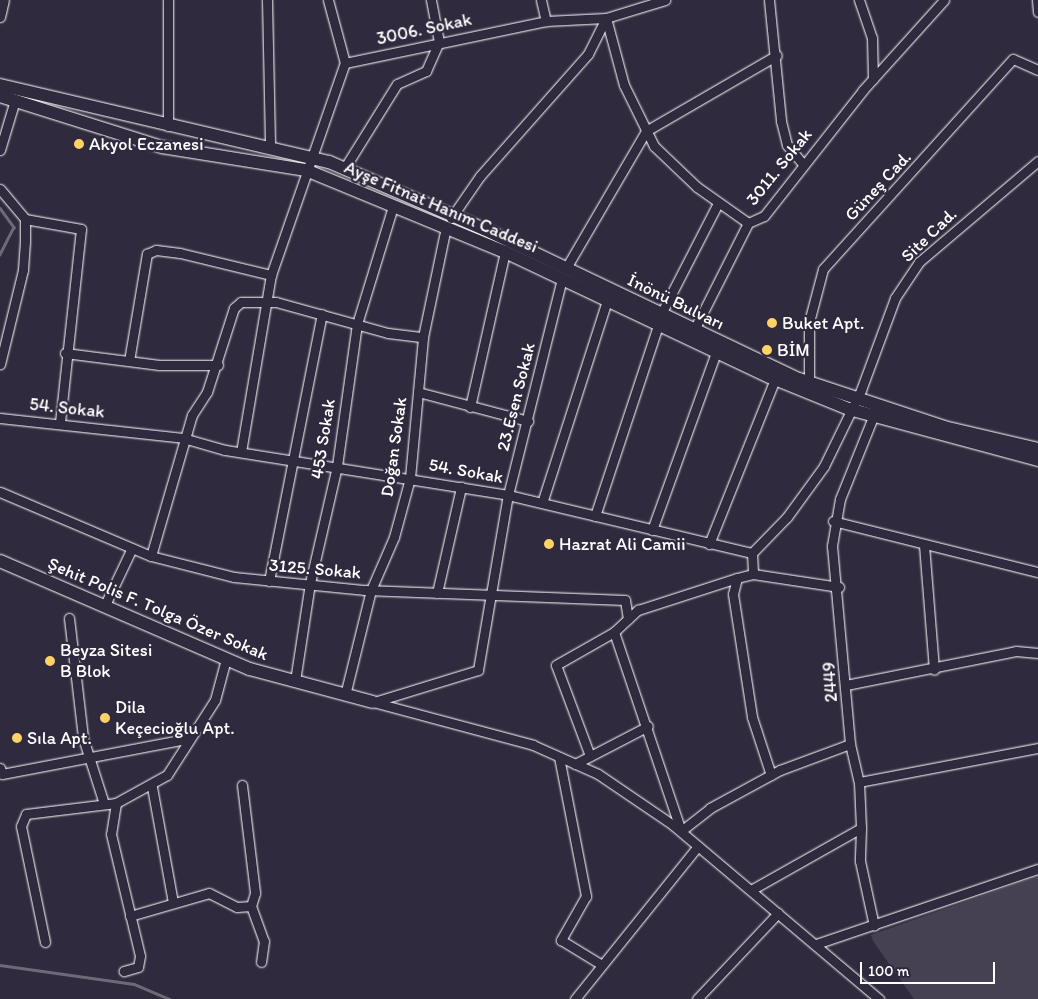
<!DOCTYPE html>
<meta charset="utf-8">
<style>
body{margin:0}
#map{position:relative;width:1038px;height:999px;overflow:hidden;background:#2f2a3d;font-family:Itim,sans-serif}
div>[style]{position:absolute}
.green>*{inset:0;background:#464152}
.stream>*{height:2.5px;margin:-1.25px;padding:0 1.25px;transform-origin:1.25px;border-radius:1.25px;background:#6d6a77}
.roads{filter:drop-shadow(0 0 1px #fff) drop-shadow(0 0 1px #fff)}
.street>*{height:9px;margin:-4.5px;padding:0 4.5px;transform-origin:4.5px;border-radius:4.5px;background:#2f2a3d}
.secondary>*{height:12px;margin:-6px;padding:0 6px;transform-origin:6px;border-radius:6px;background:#2f2a3d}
.dots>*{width:14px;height:14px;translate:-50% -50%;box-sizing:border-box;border:2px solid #2f2a3d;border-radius:50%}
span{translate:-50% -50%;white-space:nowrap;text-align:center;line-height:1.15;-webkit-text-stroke:4.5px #2f2a3d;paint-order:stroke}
.street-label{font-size:18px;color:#fff}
.poi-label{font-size:18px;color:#fff}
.left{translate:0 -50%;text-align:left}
.scale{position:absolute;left:860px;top:962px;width:135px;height:22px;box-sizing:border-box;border:2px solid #fff;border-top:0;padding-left:6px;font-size:15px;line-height:18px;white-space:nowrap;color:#fff;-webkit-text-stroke:4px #2f2a3d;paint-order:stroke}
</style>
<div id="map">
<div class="green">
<i style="clip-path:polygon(1038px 876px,1038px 999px,914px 999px,873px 941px,871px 935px)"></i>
</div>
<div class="stream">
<i style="left:0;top:208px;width:24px;rotate:54deg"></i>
<i style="left:14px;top:227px;width:31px;rotate:117deg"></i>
<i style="left:0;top:965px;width:135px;rotate:8.1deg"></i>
<i style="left:134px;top:984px;width:39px;rotate:23deg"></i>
</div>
<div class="roads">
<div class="street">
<i style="left:267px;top:0;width:148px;rotate:88.8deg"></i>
<i style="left:328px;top:0;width:65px;rotate:74.9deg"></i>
<i style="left:541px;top:0;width:22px;rotate:77deg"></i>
<i style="left:769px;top:0;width:122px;rotate:84.3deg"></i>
<i style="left:781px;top:121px;width:25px;rotate:76deg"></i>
<i style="left:787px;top:145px;width:23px;rotate:50deg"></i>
<i style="left:859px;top:0;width:40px;rotate:71.1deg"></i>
<i style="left:872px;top:38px;width:41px;rotate:88.6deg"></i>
<i style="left:1037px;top:0;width:12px;rotate:85deg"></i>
<i style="left:0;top:17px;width:17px;rotate:-77deg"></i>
<i style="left:606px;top:18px;width:69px;rotate:75deg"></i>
<i style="left:624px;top:85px;width:68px;rotate:63.8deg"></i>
<i style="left:654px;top:146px;width:59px;rotate:43.6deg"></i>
<i style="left:697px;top:187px;width:62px;rotate:35.2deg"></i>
<i style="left:748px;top:223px;width:17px;rotate:-24deg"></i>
<i style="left:764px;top:216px;width:160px;rotate:-51.8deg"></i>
<i style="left:863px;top:90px;width:121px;rotate:-48deg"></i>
<i style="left:168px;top:126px;width:126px;rotate:-90deg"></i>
<i style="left:0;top:150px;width:52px;rotate:-73.3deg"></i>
<i style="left:344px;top:169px;width:100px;rotate:-58.1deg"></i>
<i style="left:397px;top:84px;width:32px;rotate:-24deg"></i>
<i style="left:426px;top:71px;width:32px;rotate:-66deg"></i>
<i style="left:439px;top:42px;width:43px;rotate:-100.8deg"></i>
<i style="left:0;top:189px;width:39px;rotate:50deg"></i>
<i style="left:25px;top:219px;width:22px;rotate:90deg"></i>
<i style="left:25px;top:241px;width:29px;rotate:94deg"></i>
<i style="left:23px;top:270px;width:97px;rotate:103.7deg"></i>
<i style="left:451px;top:218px;width:51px;rotate:-55.4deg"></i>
<i style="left:480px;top:176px;width:163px;rotate:-48.5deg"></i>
<i style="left:588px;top:54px;width:40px;rotate:-63.4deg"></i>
<i style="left:25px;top:219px;width:57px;rotate:10.1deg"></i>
<i style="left:81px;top:229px;width:195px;rotate:96.2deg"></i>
<i style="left:566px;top:268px;width:159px;rotate:-59.7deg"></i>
<i style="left:646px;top:131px;width:151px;rotate:-30.1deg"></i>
<i style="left:661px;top:314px;width:125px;rotate:-62.8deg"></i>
<i style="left:694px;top:330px;width:120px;rotate:-63.2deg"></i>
<i style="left:65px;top:353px;width:95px;rotate:7.3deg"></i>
<i style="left:159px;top:365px;width:59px"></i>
<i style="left:129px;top:361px;width:109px;rotate:-80.5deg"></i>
<i style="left:147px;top:254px;width:10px;rotate:-24deg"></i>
<i style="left:156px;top:250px;width:24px;rotate:7deg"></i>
<i style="left:180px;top:253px;width:94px;rotate:13.6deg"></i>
<i style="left:809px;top:383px;width:61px;rotate:-90deg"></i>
<i style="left:809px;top:322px;width:55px;rotate:-75.2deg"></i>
<i style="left:823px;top:269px;width:283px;rotate:-47.9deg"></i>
<i style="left:1013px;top:59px;width:27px;rotate:24deg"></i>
<i style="left:418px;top:392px;width:114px;rotate:14.8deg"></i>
<i style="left:470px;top:407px;width:159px;rotate:-77.3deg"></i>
<i style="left:875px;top:412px;width:94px;rotate:111.9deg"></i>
<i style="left:840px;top:499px;width:48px;rotate:99.7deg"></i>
<i style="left:832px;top:546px;width:199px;rotate:84.8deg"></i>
<i style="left:850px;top:744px;width:39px;rotate:77deg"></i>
<i style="left:859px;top:782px;width:182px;rotate:-10.8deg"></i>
<i style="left:0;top:418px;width:184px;rotate:6.2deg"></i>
<i style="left:183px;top:438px;width:44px;rotate:15.9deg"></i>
<i style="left:225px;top:450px;width:287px;rotate:9deg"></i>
<i style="left:508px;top:495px;width:251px;rotate:13.4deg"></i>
<i style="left:752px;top:553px;width:50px;rotate:-45.8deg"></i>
<i style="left:787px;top:517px;width:63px;rotate:-54deg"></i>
<i style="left:824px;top:466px;width:85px;rotate:-64deg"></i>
<i style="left:861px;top:390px;width:98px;rotate:-69.7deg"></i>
<i style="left:895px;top:298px;width:43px;rotate:-56.3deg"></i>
<i style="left:919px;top:262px;width:156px;rotate:-40.3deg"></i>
<i style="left:241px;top:452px;width:180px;rotate:-80.4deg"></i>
<i style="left:271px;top:275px;width:225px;rotate:-70.8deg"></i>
<i style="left:345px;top:63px;width:205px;rotate:-11.8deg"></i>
<i style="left:546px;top:21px;width:60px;rotate:-2.9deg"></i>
<i style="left:606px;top:18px;width:62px;rotate:-17deg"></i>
<i style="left:0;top:492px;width:164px;rotate:23deg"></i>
<i style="left:151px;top:556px;width:86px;rotate:14.2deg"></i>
<i style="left:234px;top:577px;width:132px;rotate:5.7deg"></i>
<i style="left:365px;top:590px;width:260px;rotate:2.2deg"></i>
<i style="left:625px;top:600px;width:19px;rotate:81deg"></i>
<i style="left:542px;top:503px;width:212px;rotate:-72.2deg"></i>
<i style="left:595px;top:516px;width:201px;rotate:-71.7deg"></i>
<i style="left:833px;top:521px;width:211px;rotate:14deg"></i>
<i style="left:652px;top:530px;width:189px;rotate:-70.2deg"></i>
<i style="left:709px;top:544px;width:178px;rotate:-68.2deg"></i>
<i style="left:924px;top:545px;width:125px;rotate:85.4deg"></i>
<i style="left:752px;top:553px;width:21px;rotate:87deg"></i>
<i style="left:151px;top:556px;width:147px;rotate:-73.8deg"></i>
<i style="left:192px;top:415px;width:27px;rotate:-57deg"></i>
<i style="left:207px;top:392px;width:88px;rotate:-72.2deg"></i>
<i style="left:234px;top:308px;width:9px;rotate:-41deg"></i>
<i style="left:241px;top:302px;width:35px"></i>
<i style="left:276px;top:302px;width:116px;rotate:15.5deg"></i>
<i style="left:388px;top:333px;width:35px;rotate:7deg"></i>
<i style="left:737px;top:578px;width:16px;rotate:104deg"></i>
<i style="left:733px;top:594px;width:124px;rotate:81.2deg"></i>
<i style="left:752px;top:717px;width:61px;rotate:71.9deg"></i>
<i style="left:269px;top:581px;width:272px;rotate:-78.8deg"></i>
<i style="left:437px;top:593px;width:109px;rotate:-77.2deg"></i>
<i style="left:104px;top:607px;width:65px;rotate:-64.6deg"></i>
<i style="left:69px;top:618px;width:121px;rotate:83.3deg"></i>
<i style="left:83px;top:738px;width:69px;rotate:72.3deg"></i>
<i style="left:614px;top:632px;width:210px;rotate:71.4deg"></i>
<i style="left:681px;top:831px;width:37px;rotate:-38deg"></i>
<i style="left:710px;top:808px;width:80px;rotate:-28.5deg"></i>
<i style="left:780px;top:770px;width:75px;rotate:-20.4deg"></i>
<i style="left:295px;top:681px;width:99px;rotate:-81.3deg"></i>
<i style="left:310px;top:583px;width:120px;rotate:-77deg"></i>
<i style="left:337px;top:466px;width:143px;rotate:-82deg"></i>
<i style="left:357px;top:324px;width:123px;rotate:-73deg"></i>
<i style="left:846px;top:685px;width:173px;rotate:-11.3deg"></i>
<i style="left:1016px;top:651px;width:22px;rotate:5deg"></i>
<i style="left:345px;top:695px;width:108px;rotate:-76.1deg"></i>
<i style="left:371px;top:590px;width:58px;rotate:-66.5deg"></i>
<i style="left:394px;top:537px;width:61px;rotate:-74.8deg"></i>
<i style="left:410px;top:478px;width:142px;rotate:-84.7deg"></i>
<i style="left:423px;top:337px;width:112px;rotate:-78.2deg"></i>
<i style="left:373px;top:702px;width:166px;rotate:15deg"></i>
<i style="left:533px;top:745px;width:71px;rotate:24deg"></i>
<i style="left:598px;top:774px;width:91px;rotate:34.2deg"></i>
<i style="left:673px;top:825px;width:270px;rotate:40.2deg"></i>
<i style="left:374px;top:702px;width:109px;rotate:-17.1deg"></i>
<i style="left:478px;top:670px;width:178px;rotate:-80.3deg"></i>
<i style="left:508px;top:495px;width:223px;rotate:-76deg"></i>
<i style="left:590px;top:756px;width:97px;rotate:-110.5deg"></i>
<i style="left:556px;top:665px;width:67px;rotate:-29.6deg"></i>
<i style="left:614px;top:632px;width:33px;rotate:-43deg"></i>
<i style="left:638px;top:610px;width:104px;rotate:-17.9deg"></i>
<i style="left:737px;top:578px;width:16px;rotate:-14deg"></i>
<i style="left:753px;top:574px;width:87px;rotate:8.6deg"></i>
<i style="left:559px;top:757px;width:142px;rotate:79deg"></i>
<i style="left:586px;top:896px;width:51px;rotate:119.6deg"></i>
<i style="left:561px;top:940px;width:48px;rotate:31.4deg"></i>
<i style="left:575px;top:764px;width:82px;rotate:-27.5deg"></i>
<i style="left:0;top:768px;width:6px;rotate:72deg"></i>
<i style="left:2px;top:774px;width:191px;rotate:-10.8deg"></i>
<i style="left:242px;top:785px;width:109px;rotate:83.1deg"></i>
<i style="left:255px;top:893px;width:14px;rotate:107deg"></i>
<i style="left:152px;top:787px;width:117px;rotate:79.7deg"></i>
<i style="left:116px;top:803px;width:31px;rotate:99deg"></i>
<i style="left:111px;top:834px;width:125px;rotate:76.6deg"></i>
<i style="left:140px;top:956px;width:11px;rotate:100deg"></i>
<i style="left:138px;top:967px;width:15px;rotate:164deg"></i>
<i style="left:861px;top:828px;width:33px;rotate:92deg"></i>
<i style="left:860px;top:861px;width:66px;rotate:77.8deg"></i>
<i style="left:751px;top:890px;width:126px;rotate:-29.4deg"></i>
<i style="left:861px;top:828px;width:46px;rotate:-92.5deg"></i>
<i style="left:130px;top:916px;width:82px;rotate:-16.2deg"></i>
<i style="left:209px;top:893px;width:31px;rotate:27deg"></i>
<i style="left:237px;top:907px;width:14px;rotate:-4deg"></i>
<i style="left:251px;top:906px;width:37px;rotate:70deg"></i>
<i style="left:264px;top:941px;width:21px;rotate:98deg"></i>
<i style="left:45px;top:942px;width:118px;rotate:-101.7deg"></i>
<i style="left:21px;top:826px;width:13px;rotate:-67deg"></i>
<i style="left:26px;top:814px;width:91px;rotate:-7deg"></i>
<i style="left:116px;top:803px;width:58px;rotate:-28.8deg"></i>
<i style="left:167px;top:775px;width:89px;rotate:-57.4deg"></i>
<i style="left:215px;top:700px;width:42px;rotate:-75deg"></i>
<i style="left:816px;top:944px;width:234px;rotate:-18.7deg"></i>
<i style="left:575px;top:999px;width:196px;rotate:-51.2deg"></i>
<i style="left:697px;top:999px;width:118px;rotate:-46.7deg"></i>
</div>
<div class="secondary">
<i style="left:0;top:85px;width:338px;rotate:13.2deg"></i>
<i style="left:329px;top:162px;width:169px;rotate:23.4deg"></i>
<i style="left:484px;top:229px;width:349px;rotate:25.5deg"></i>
<i style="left:799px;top:379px;width:153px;rotate:18.3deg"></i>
<i style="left:944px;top:427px;width:97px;rotate:13.2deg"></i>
<i style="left:0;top:96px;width:170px;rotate:17.5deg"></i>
<i style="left:162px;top:147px;width:146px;rotate:9.1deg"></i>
<i style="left:306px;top:170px;width:215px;rotate:22.4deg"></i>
<i style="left:505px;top:252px;width:293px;rotate:25.3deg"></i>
<i style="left:770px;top:377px;width:85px;rotate:22.1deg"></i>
<i style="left:849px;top:409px;width:196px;rotate:15.1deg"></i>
<i style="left:0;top:561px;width:272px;rotate:23.4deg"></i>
<i style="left:250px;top:669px;width:127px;rotate:15deg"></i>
</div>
</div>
<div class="dots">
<i style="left:79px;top:144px;background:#ffd166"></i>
<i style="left:772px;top:323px;background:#ffd166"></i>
<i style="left:767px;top:350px;background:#ffd166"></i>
<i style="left:549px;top:544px;background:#ffd166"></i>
<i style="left:50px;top:661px;background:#ffd166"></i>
<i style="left:105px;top:718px;background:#ffd166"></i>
<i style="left:17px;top:738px;background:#ffd166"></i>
</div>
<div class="street-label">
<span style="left:424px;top:29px;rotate:-12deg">3006. Sokak</span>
<span style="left:779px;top:167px;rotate:-51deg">3011. Sokak</span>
<span style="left:878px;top:186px;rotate:-47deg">Güneş Cad.</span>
<span style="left:441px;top:207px;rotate:23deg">Ayşe Fitnat Hanım Caddesi</span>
<span style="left:929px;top:235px;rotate:-44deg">Site Cad.</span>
<span style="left:676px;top:302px;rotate:26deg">İnönü Bulvarı</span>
<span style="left:516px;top:397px;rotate:-76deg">23.Esen Sokak</span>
<span style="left:67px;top:408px;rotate:6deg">54. Sokak</span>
<span style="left:323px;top:439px;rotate:-81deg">453 Sokak</span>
<span style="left:394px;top:447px;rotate:-82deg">Doğan Sokak</span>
<span style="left:466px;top:471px;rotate:10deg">54. Sokak</span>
<span style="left:315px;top:569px;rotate:5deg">3125. Sokak</span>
<span style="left:158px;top:609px;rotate:23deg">Şehit Polis F. Tolga Özer Sokak</span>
<span style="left:830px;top:682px;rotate:-94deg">2449</span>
</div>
<div class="poi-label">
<span class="left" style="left:89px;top:144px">Akyol Eczanesi</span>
<span class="left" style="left:782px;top:323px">Buket Apt.</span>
<span class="left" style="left:777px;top:350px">BİM</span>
<span class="left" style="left:559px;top:544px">Hazrat Ali Camii</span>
<span class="left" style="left:60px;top:661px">Beyza Sitesi<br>B Blok</span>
<span class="left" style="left:115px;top:718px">Dila<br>Keçecioğlu Apt.</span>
<span class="left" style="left:27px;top:738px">Sıla Apt.</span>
</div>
<div class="scale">100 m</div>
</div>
